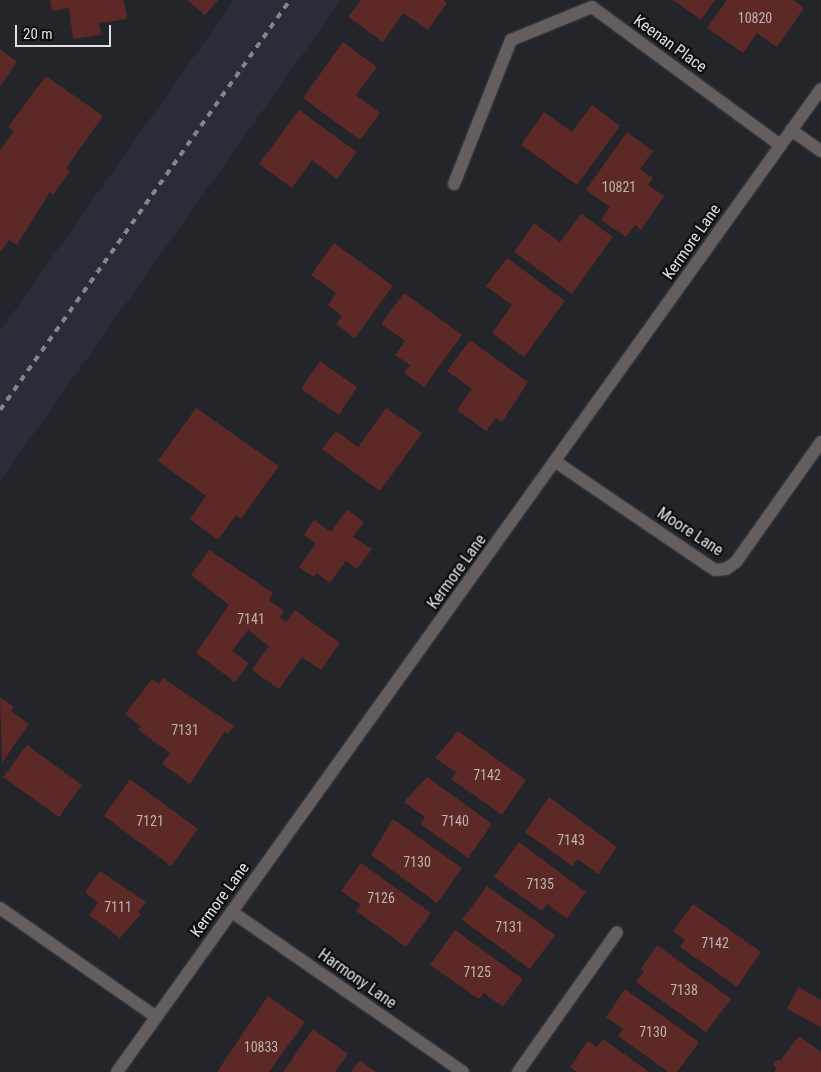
<!DOCTYPE html>
<style>
body{margin:0}
#map{position:relative;width:821px;height:1072px;overflow:hidden;background:#23252b;font-family:"Roboto Condensed",sans-serif}
div>[style]{position:absolute}
.built>*{inset:0;background:#2a2d38}
.building>*{inset:0;background:#5c2926}
.roads{filter:drop-shadow(0 0 1px #414349) drop-shadow(0 0 1px #414349)}
.minor>*{height:12px;margin:-6px;padding:0 6px;transform-origin:6px;border-radius:6px;background:#645f5e}
.rail>*{height:4px;margin-top:-2px;transform-origin:0;background:repeating-linear-gradient(90deg,#84868b 0 6px,transparent 0 12px)}
span{translate:-50% -50%;white-space:nowrap;text-align:center;line-height:1.15;-webkit-text-stroke:4.5px #0d0e11;paint-order:stroke}
.number-label{font-size:14px;color:#beb2b4}
.number-label span{-webkit-text-stroke-width:0}
.street-label{font-size:16px;color:#dee0e4}
.scale{position:absolute;left:15px;top:25px;width:96px;height:22px;box-sizing:border-box;border:2px solid #dee0e4;border-top:0;padding-left:6px;font-size:15px;line-height:18px;white-space:nowrap;color:#dee0e4;-webkit-text-stroke:4px #0d0e11;paint-order:stroke}
</style>
<div id="map">
<div class="built">
<i style="clip-path:polygon(234px 0,341px 0,0 481px,0 331px)"></i>
</div>
<div class="building">
<i style="clip-path:polygon(50px 0,124px 0,127px 19px,99px 23px,101px 35px,73px 39px,69px 8px,52px 11px)"></i>
<i style="clip-path:polygon(187px 0,218px 0,205px 15px)"></i>
<i style="clip-path:polygon(361px 0,444px 0,447px 3px,428px 30px,403px 13px,383px 42px,348px 17px)"></i>
<i style="clip-path:polygon(673px 0,715px 0,701px 20px)"></i>
<i style="clip-path:polygon(727px 0,793px 0,804px 8px,777px 47px,757px 33px,743px 53px,707px 28px)"></i>
<i style="clip-path:polygon(343px 42px,377px 67px,356px 95px,380px 113px,360px 140px,303px 98px)"></i>
<i style="clip-path:polygon(0 49px,17px 62px,0 86px)"></i>
<i style="clip-path:polygon(46px 76px,103px 116px,66px 168px,70px 171px,53px 195px,50px 192px,17px 245px,9px 240px,0 252px,0 150px,14px 131px,8px 127px)"></i>
<i style="clip-path:polygon(592px 105px,620px 126px,577px 185px,521px 145px,544px 112px,572px 132px)"></i>
<i style="clip-path:polygon(299px 110px,357px 152px,337px 179px,312px 160px,292px 188px,259px 164px)"></i>
<i style="clip-path:polygon(627px 132px,653px 151px,640px 169px,653px 178px,648px 185px,664px 196px,641px 230px,635px 225px,626px 237px,601px 220px,610px 207px,586px 190px)"></i>
<i style="clip-path:polygon(581px 214px,613px 237px,572px 294px,514px 252px,534px 223px,560px 242px)"></i>
<i style="clip-path:polygon(334px 243px,393px 286px,355px 338px,336px 324px,342px 316px,328px 305px,336px 293px,311px 275px)"></i>
<i style="clip-path:polygon(507px 258px,565px 301px,524px 357px,492px 333px,512px 305px,486px 286px)"></i>
<i style="clip-path:polygon(404px 293px,462px 335px,424px 387px,404px 373px,410px 365px,395px 355px,405px 341px,381px 324px)"></i>
<i style="clip-path:polygon(470px 340px,528px 382px,502px 422px,496px 418px,486px 431px,457px 410px,472px 389px,447px 371px)"></i>
<i style="clip-path:polygon(320px 361px,357px 387px,339px 415px,301px 389px)"></i>
<i style="clip-path:polygon(196px 408px,279px 466px,241px 519px,236px 515px,218px 540px,190px 519px,206px 496px,158px 461px)"></i>
<i style="clip-path:polygon(386px 408px,422px 433px,380px 491px,322px 449px,336px 431px,358px 447px)"></i>
<i style="clip-path:polygon(347px 510px,364px 522px,353px 537px,372px 549px,357px 569px,346px 561px,330px 583px,317px 573px,314px 577px,299px 567px,316px 544px,304px 535px,314px 520px,331px 532px)"></i>
<i style="clip-path:polygon(209px 550px,273px 593px,269px 600px,284px 611px,280px 617px,286px 622px,295px 610px,340px 643px,321px 670px,302px 657px,279px 689px,252px 670px,269px 646px,248px 630px,232px 651px,249px 663px,235px 682px,196px 653px,229px 605px,191px 575px)"></i>
<i style="clip-path:polygon(163px 678px,234px 726px,228px 734px,225px 731px,190px 784px,162px 764px,170px 753px,138px 730px,141px 726px,125px 714px,152px 679px,159px 684px)"></i>
<i style="clip-path:polygon(0 697px,14px 707px,11px 711px,29px 724px,2px 763px)"></i>
<i style="clip-path:polygon(458px 731px,526px 780px,502px 815px,451px 779px,456px 772px,435px 758px)"></i>
<i style="clip-path:polygon(27px 745px,82px 785px,59px 817px,3px 777px)"></i>
<i style="clip-path:polygon(427px 777px,492px 824px,468px 858px,420px 824px,425px 817px,404px 802px)"></i>
<i style="clip-path:polygon(130px 779px,198px 829px,171px 866px,104px 816px)"></i>
<i style="clip-path:polygon(549px 797px,617px 847px,598px 874px,578px 859px,572px 866px,525px 832px)"></i>
<i style="clip-path:polygon(393px 819px,462px 868px,437px 903px,371px 855px)"></i>
<i style="clip-path:polygon(519px 842px,586px 892px,567px 919px,547px 904px,542px 911px,494px 877px)"></i>
<i style="clip-path:polygon(361px 863px,431px 913px,406px 947px,356px 911px,361px 905px,341px 891px)"></i>
<i style="clip-path:polygon(100px 871px,146px 902px,138px 912px,141px 914px,120px 938px,89px 915px,98px 903px,85px 892px)"></i>
<i style="clip-path:polygon(487px 886px,555px 935px,530px 969px,462px 920px)"></i>
<i style="clip-path:polygon(693px 904px,761px 952px,737px 987px,680px 947px,685px 940px,673px 931px)"></i>
<i style="clip-path:polygon(455px 930px,523px 979px,503px 1007px,484px 993px,479px 999px,430px 965px)"></i>
<i style="clip-path:polygon(657px 945px,731px 999px,706px 1032px,636px 982px,644px 971px,641px 969px)"></i>
<i style="clip-path:polygon(798px 987px,821px 1000px,821px 1027px,787px 1009px)"></i>
<i style="clip-path:polygon(625px 989px,699px 1042px,677px 1072px,668px 1072px,618px 1036px,623px 1029px,606px 1017px)"></i>
<i style="clip-path:polygon(268px 996px,305px 1022px,269px 1072px,217px 1072px)"></i>
<i style="clip-path:polygon(313px 1029px,348px 1054px,335px 1072px,283px 1072px)"></i>
<i style="clip-path:polygon(799px 1036px,821px 1052px,821px 1072px,774px 1072px,777px 1068px,773px 1065px,778px 1059px,780px 1061px)"></i>
<i style="clip-path:polygon(603px 1039px,649px 1072px,577px 1072px,570px 1067px,588px 1041px,597px 1047px)"></i>
<i style="clip-path:polygon(360px 1060px,376px 1072px,351px 1072px)"></i>
</div>
<div class="roads">
<div class="minor">
<i style="left:791px;top:130px;width:37px;rotate:35deg"></i>
<i style="left:454px;top:184px;width:155px;rotate:-68.4deg"></i>
<i style="left:511px;top:40px;width:87px;rotate:-22.2deg"></i>
<i style="left:592px;top:7px;width:233px;rotate:36.3deg"></i>
<i style="left:556px;top:462px;width:192px;rotate:34.2deg"></i>
<i style="left:715px;top:570px;width:11px;rotate:-5deg"></i>
<i style="left:726px;top:569px;width:12px;rotate:-35deg"></i>
<i style="left:736px;top:562px;width:147px;rotate:-54.7deg"></i>
<i style="left:0;top:908px;width:190px;rotate:34.9deg"></i>
<i style="left:232px;top:912px;width:281px;rotate:34.7deg"></i>
<i style="left:117px;top:1072px;width:1209px;rotate:-54.39deg"></i>
<i style="left:518px;top:1072px;width:171px;rotate:-54.7deg"></i>
</div>
</div>
<div class="rail">
<i style="left:0;top:410px;width:502px;rotate:-54.73deg"></i>
</div>
<div class="number-label">
<span style="left:755px;top:18px">10820</span>
<span style="left:619px;top:187px">10821</span>
<span style="left:251px;top:619px">7141</span>
<span style="left:185px;top:730px">7131</span>
<span style="left:487px;top:775px">7142</span>
<span style="left:150px;top:821px">7121</span>
<span style="left:455px;top:821px">7140</span>
<span style="left:571px;top:840px">7143</span>
<span style="left:417px;top:862px">7130</span>
<span style="left:540px;top:884px">7135</span>
<span style="left:381px;top:898px">7126</span>
<span style="left:118px;top:907px">7111</span>
<span style="left:509px;top:927px">7131</span>
<span style="left:715px;top:943px">7142</span>
<span style="left:477px;top:972px">7125</span>
<span style="left:684px;top:990px">7138</span>
<span style="left:653px;top:1032px">7130</span>
<span style="left:261px;top:1047px">10833</span>
</div>
<div class="street-label">
<span style="left:670px;top:44px;rotate:36deg">Keenan Place</span>
<span style="left:692px;top:242px;rotate:-55deg">Kermore Lane</span>
<span style="left:690px;top:532px;rotate:33deg">Moore Lane</span>
<span style="left:457px;top:572px;rotate:-54deg">Kermore Lane</span>
<span style="left:220px;top:900px;rotate:-54deg">Kermore Lane</span>
<span style="left:357px;top:979px;rotate:35deg">Harmony Lane</span>
</div>
<div class="scale">20 m</div>
</div>
